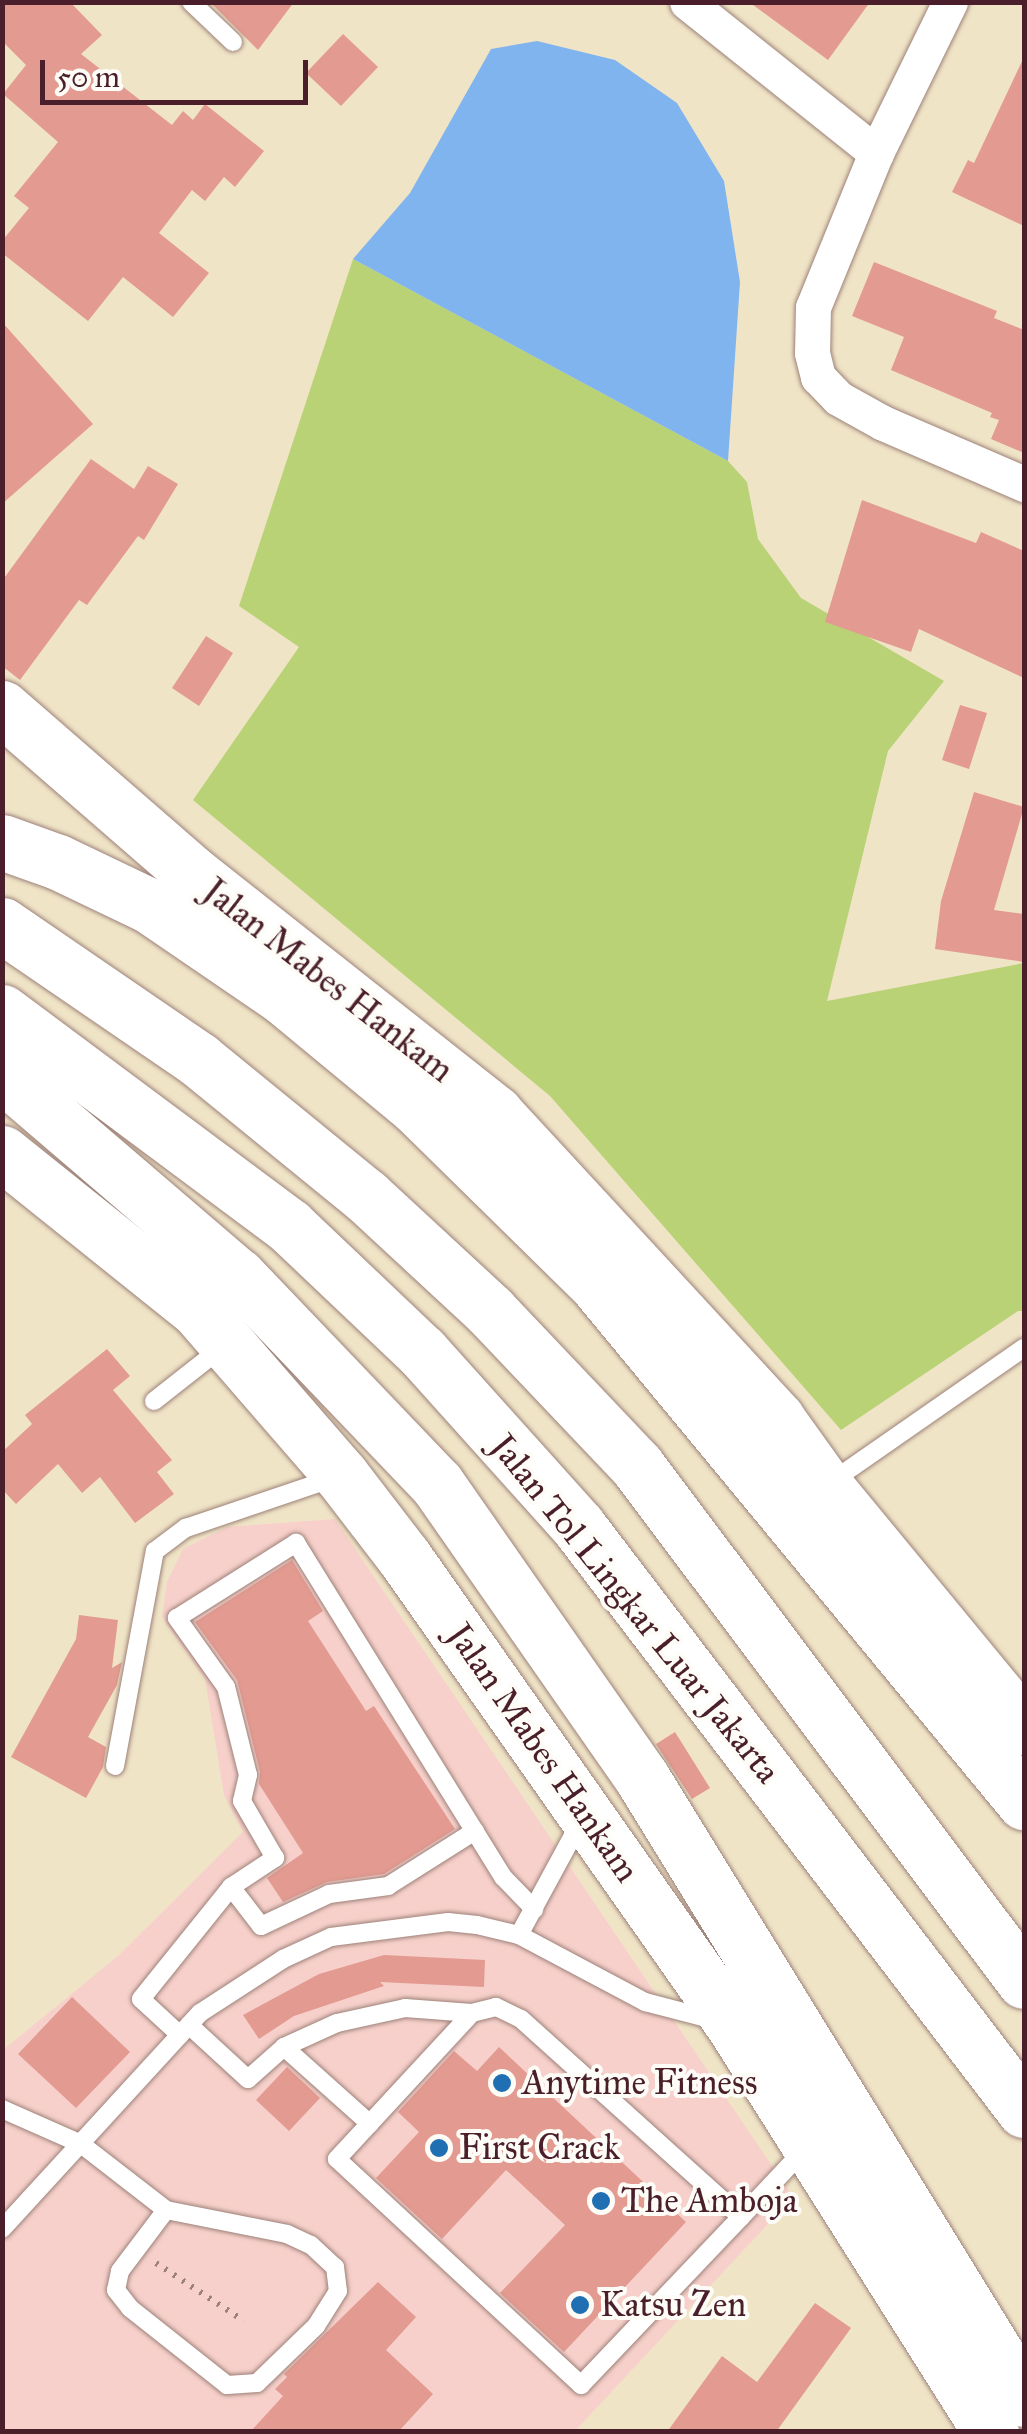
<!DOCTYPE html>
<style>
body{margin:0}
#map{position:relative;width:1027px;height:2434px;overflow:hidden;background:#f0e4c7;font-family:"IM FELL Great Primer",serif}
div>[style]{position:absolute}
.built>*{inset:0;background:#f7d0cb}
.green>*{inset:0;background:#bad276}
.water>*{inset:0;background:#80b4ee}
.building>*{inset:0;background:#e39a91}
.path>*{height:6px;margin-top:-3px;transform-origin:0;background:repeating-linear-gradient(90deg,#9d8279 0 2.5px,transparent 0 10.5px)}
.roads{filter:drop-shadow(0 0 2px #9d8279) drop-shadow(0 0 2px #9d8279)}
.lane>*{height:18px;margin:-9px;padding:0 9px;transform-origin:9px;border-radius:9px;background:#fff}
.street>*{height:35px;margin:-17.5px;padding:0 17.5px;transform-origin:17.5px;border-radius:17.5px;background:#fff}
.primary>*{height:55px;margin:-27.5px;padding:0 27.5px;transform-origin:27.5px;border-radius:27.5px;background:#fff}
.highway>*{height:55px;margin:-27.5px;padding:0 27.5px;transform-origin:27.5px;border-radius:27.5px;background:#fff}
.dots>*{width:28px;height:28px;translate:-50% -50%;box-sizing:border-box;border:5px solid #fdfcf7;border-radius:50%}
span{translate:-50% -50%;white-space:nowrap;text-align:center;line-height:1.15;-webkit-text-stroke:8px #fdfcf7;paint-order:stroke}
.street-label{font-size:35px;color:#4a1f2b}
.poi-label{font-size:35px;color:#4a1f2b}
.left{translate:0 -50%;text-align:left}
.frame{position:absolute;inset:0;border:5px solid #4a1f2b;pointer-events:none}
.scale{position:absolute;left:40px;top:60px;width:268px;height:45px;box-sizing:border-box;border:5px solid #4a1f2b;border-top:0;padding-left:12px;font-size:30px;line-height:35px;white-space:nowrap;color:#4a1f2b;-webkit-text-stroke:8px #fdfcf7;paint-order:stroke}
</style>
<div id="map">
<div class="built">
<i style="clip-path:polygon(335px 1519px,793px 2197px,575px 2431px,3px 2432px,3px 2050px,118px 1956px,243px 1832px,224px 1795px,205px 1679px,162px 1617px,167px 1582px,183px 1549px,227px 1527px)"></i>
</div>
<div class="green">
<i style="clip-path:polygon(353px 259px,728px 461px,747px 482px,758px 539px,801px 598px,944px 681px,888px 751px,827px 1001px,1024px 963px,1024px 1311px,1018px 1311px,841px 1430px,550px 1096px,193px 800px,299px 647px,239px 606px)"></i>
</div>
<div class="water">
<i style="clip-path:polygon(537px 41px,615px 60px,677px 103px,724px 181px,740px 282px,728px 461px,353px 259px,410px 193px,491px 49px)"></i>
</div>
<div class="building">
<i style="clip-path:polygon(2px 2px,70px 2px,102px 35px,81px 54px,172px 125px,183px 111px,193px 120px,205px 104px,264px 151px,235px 187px,224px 177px,205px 201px,192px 190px,159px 233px,209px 273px,173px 317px,123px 277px,88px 321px,2px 253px,2px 241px,29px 208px,14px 196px,58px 142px,3px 94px,26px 65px,2px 41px)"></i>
<i style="clip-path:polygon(210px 2px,294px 2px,258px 50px)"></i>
<i style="clip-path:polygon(749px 2px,870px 2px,828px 60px)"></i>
<i style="clip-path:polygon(343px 34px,378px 67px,341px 106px,306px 73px)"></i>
<i style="clip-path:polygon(1024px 57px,1024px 226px,952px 192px,968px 160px,974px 163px)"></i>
<i style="clip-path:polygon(874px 262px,997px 311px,994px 318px,1024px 330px,1024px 453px,991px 439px,999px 420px,990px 417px,992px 413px,891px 370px,904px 337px,852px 316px)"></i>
<i style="clip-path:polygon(2px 322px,93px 424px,2px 504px)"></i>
<i style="clip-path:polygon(91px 459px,134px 489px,148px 466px,178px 484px,144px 540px,138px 536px,87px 605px,79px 600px,20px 680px,2px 666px,2px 581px)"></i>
<i style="clip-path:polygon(862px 500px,976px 543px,981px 532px,1024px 551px,1024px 678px,919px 629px,911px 652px,825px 622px)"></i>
<i style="clip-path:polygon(206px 636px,233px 653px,199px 706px,172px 688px)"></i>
<i style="clip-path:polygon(960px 705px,987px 713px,969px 769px,942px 760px)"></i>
<i style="clip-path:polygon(974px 792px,1024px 807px,994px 910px,1024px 914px,1024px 962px,935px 949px,941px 901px)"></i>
<i style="clip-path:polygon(107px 1349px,130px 1376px,113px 1390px,172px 1460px,157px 1472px,174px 1494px,135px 1523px,100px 1477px,82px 1493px,58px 1464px,16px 1504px,2px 1489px,2px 1452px,32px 1424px,25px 1415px)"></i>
<i style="clip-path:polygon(292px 1560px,323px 1611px,308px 1621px,366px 1711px,374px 1706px,455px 1829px,384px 1874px,327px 1882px,283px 1902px,267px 1878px,303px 1853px,259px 1784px,260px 1772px,237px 1680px,195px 1622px)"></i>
<i style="clip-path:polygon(79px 1615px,118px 1620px,112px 1668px,122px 1662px,117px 1685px,88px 1737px,106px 1747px,103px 1767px,86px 1798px,11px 1757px,76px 1639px)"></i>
<i style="clip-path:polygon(675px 1732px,710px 1788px,692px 1799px,656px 1744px)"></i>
<i style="clip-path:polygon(384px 1955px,485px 1960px,484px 1987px,380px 1982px,384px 1986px,294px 2016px,259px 2039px,243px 2015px,319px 1974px)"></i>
<i style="clip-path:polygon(72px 1997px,130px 2052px,76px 2108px,18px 2054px)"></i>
<i style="clip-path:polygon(499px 2047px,686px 2222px,564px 2352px,500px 2293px,565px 2225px,506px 2170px,442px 2239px,376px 2178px,419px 2132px,398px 2112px,454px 2051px,477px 2071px)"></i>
<i style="clip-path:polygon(287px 2067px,320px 2098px,289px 2131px,256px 2100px)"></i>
<i style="clip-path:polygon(378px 2282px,416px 2317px,386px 2350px,433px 2394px,398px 2432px,250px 2432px,283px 2396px,275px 2389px,287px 2377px,284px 2374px)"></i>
<i style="clip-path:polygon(815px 2303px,851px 2328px,776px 2432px,667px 2432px,722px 2356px,757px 2382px)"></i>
</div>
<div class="path">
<i style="left:156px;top:2263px;width:105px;rotate:33.4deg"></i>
</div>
<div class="roads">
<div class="lane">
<i style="left:191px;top:2px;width:58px;rotate:43.6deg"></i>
<i style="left:154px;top:1401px;width:89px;rotate:-38.2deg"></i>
<i style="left:828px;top:1484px;width:239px;rotate:-34.8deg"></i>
<i style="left:115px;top:1766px;width:219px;rotate:-79.5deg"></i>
<i style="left:155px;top:1551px;width:39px;rotate:-37deg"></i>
<i style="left:186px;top:1528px;width:156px;rotate:-18.7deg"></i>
<i style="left:231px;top:1887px;width:49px;rotate:52.4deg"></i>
<i style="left:261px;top:1926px;width:75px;rotate:-25.2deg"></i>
<i style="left:329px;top:1894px;width:60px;rotate:-7.7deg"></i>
<i style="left:388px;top:1886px;width:103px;rotate:-32.3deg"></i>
<i style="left:519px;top:1935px;width:130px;rotate:-61.5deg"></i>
<i style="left:189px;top:2025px;width:80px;rotate:42.5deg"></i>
<i style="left:248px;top:2079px;width:48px;rotate:-41.6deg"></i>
<i style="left:284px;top:2047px;width:58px;rotate:-24.4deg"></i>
<i style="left:337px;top:2023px;width:70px;rotate:-12.4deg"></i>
<i style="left:405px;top:2008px;width:67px;rotate:4.3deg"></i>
<i style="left:180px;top:2035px;width:53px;rotate:-137.3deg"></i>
<i style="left:141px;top:1999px;width:144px;rotate:-51.2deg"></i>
<i style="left:231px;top:1887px;width:53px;rotate:-33.4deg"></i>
<i style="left:275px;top:1858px;width:66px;rotate:-120.1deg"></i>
<i style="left:242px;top:1801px;width:27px;rotate:-77deg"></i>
<i style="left:248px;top:1775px;width:91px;rotate:-104deg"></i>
<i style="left:226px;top:1687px;width:85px;rotate:-125.4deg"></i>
<i style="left:177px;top:1618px;width:141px;rotate:-32.2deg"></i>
<i style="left:296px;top:1543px;width:393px;rotate:58.2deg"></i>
<i style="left:503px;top:1877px;width:45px;rotate:45.9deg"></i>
<i style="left:284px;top:2047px;width:115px;rotate:41.8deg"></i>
<i style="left:2px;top:2109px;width:86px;rotate:23.9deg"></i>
<i style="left:81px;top:2144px;width:108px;rotate:37.8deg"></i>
<i style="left:166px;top:2210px;width:123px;rotate:11.2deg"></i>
<i style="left:287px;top:2234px;width:26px;rotate:25deg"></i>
<i style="left:311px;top:2245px;width:33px;rotate:43deg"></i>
<i style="left:335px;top:2267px;width:24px;rotate:83deg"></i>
<i style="left:338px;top:2291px;width:41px;rotate:122.2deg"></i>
<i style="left:316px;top:2326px;width:82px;rotate:136deg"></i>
<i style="left:257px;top:2383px;width:30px;rotate:176deg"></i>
<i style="left:227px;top:2385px;width:124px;rotate:-141.6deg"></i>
<i style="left:130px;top:2308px;width:23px;rotate:-128deg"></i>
<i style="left:116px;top:2290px;width:19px;rotate:-78deg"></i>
<i style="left:120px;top:2271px;width:76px;rotate:-53deg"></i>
<i style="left:741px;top:2217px;width:296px;rotate:-138deg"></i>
<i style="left:521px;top:2019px;width:28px;rotate:-154deg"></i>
<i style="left:496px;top:2007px;width:25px;rotate:166deg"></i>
<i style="left:472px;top:2013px;width:199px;rotate:132.8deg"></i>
<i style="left:337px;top:2159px;width:333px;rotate:42.8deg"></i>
<i style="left:581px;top:2385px;width:232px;rotate:-46.4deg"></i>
<i style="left:741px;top:2217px;width:91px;rotate:-46.8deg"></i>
<i style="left:2px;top:2229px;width:293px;rotate:-47.5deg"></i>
<i style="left:200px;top:2013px;width:99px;rotate:-33deg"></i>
<i style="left:283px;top:1959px;width:53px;rotate:-24.6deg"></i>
<i style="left:331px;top:1937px;width:118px;rotate:-7.3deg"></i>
<i style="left:448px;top:1922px;width:29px;rotate:6deg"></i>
<i style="left:477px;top:1925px;width:43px;rotate:13.4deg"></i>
<i style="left:519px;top:1935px;width:143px;rotate:28deg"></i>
<i style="left:645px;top:2002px;width:71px;rotate:14.6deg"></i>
</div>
<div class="street">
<i style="left:687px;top:2px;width:242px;rotate:38.6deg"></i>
<i style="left:876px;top:153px;width:166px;rotate:112.2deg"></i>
<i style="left:813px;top:307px;width:46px;rotate:91.2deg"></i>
<i style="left:812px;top:353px;width:25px;rotate:76deg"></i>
<i style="left:818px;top:377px;width:29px;rotate:46deg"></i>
<i style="left:838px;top:398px;width:51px;rotate:29.1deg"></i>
<i style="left:883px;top:423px;width:154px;rotate:23.4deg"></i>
<i style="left:876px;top:153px;width:168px;rotate:-63.9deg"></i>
</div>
<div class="primary">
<i style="left:2px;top:708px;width:254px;rotate:41deg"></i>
<i style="left:194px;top:875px;width:384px;rotate:38.3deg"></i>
<i style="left:495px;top:1113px;width:416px;rotate:47.3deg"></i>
<i style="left:777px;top:1419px;width:82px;rotate:54.4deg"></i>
<i style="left:825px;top:1486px;width:313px;rotate:50.5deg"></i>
<i style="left:2px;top:1153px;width:250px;rotate:38.7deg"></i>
<i style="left:197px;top:1309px;width:220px;rotate:49.1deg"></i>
<i style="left:341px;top:1475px;width:103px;rotate:52.5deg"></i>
<i style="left:404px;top:1557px;width:573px;rotate:54.87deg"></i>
<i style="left:734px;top:2026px;width:481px;rotate:57.7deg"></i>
</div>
<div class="highway">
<i style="left:2px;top:842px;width:59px;rotate:19.7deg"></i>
<i style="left:58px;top:862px;width:102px;rotate:25.6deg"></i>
<i style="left:150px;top:906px;width:160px;rotate:34.3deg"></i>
<i style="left:282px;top:996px;width:173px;rotate:39.6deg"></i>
<i style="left:415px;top:1106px;width:255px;rotate:44.5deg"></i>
<i style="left:597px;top:1285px;width:671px;rotate:50.45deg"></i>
<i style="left:2px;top:925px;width:239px;rotate:34.4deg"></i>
<i style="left:199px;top:1060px;width:215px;rotate:39.2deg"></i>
<i style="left:366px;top:1196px;width:169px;rotate:42.8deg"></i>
<i style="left:490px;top:1311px;width:214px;rotate:46.5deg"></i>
<i style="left:637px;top:1466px;width:644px;rotate:53.08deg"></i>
<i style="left:2px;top:1012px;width:358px;rotate:36.7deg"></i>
<i style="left:289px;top:1226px;width:183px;rotate:43.5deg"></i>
<i style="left:422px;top:1352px;width:234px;rotate:48.1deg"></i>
<i style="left:578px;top:1526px;width:735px;rotate:52.63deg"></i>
<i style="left:2px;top:1074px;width:311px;rotate:40.6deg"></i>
<i style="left:238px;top:1276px;width:288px;rotate:46.3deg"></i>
<i style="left:437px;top:1484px;width:358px;rotate:55.1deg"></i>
<i style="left:642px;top:1778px;width:729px;rotate:58.4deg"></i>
</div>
</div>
<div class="dots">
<i style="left:502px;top:2083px;background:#1f6fb2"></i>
<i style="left:439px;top:2148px;background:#1f6fb2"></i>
<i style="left:601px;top:2201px;background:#1f6fb2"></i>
<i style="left:580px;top:2305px;background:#1f6fb2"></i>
</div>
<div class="street-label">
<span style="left:328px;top:981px;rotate:38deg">Jalan Mabes Hankam</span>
<span style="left:635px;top:1609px;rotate:51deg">Jalan Tol Lingkar Luar Jakarta</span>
<span style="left:543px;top:1753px;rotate:55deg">Jalan Mabes Hankam</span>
</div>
<div class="poi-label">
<span class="left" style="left:522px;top:2083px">Anytime Fitness</span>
<span class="left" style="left:459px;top:2148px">First Crack</span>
<span class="left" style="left:621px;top:2201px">The Amboja</span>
<span class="left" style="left:600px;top:2305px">Katsu Zen</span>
</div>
<div class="frame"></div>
<div class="scale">50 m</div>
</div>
